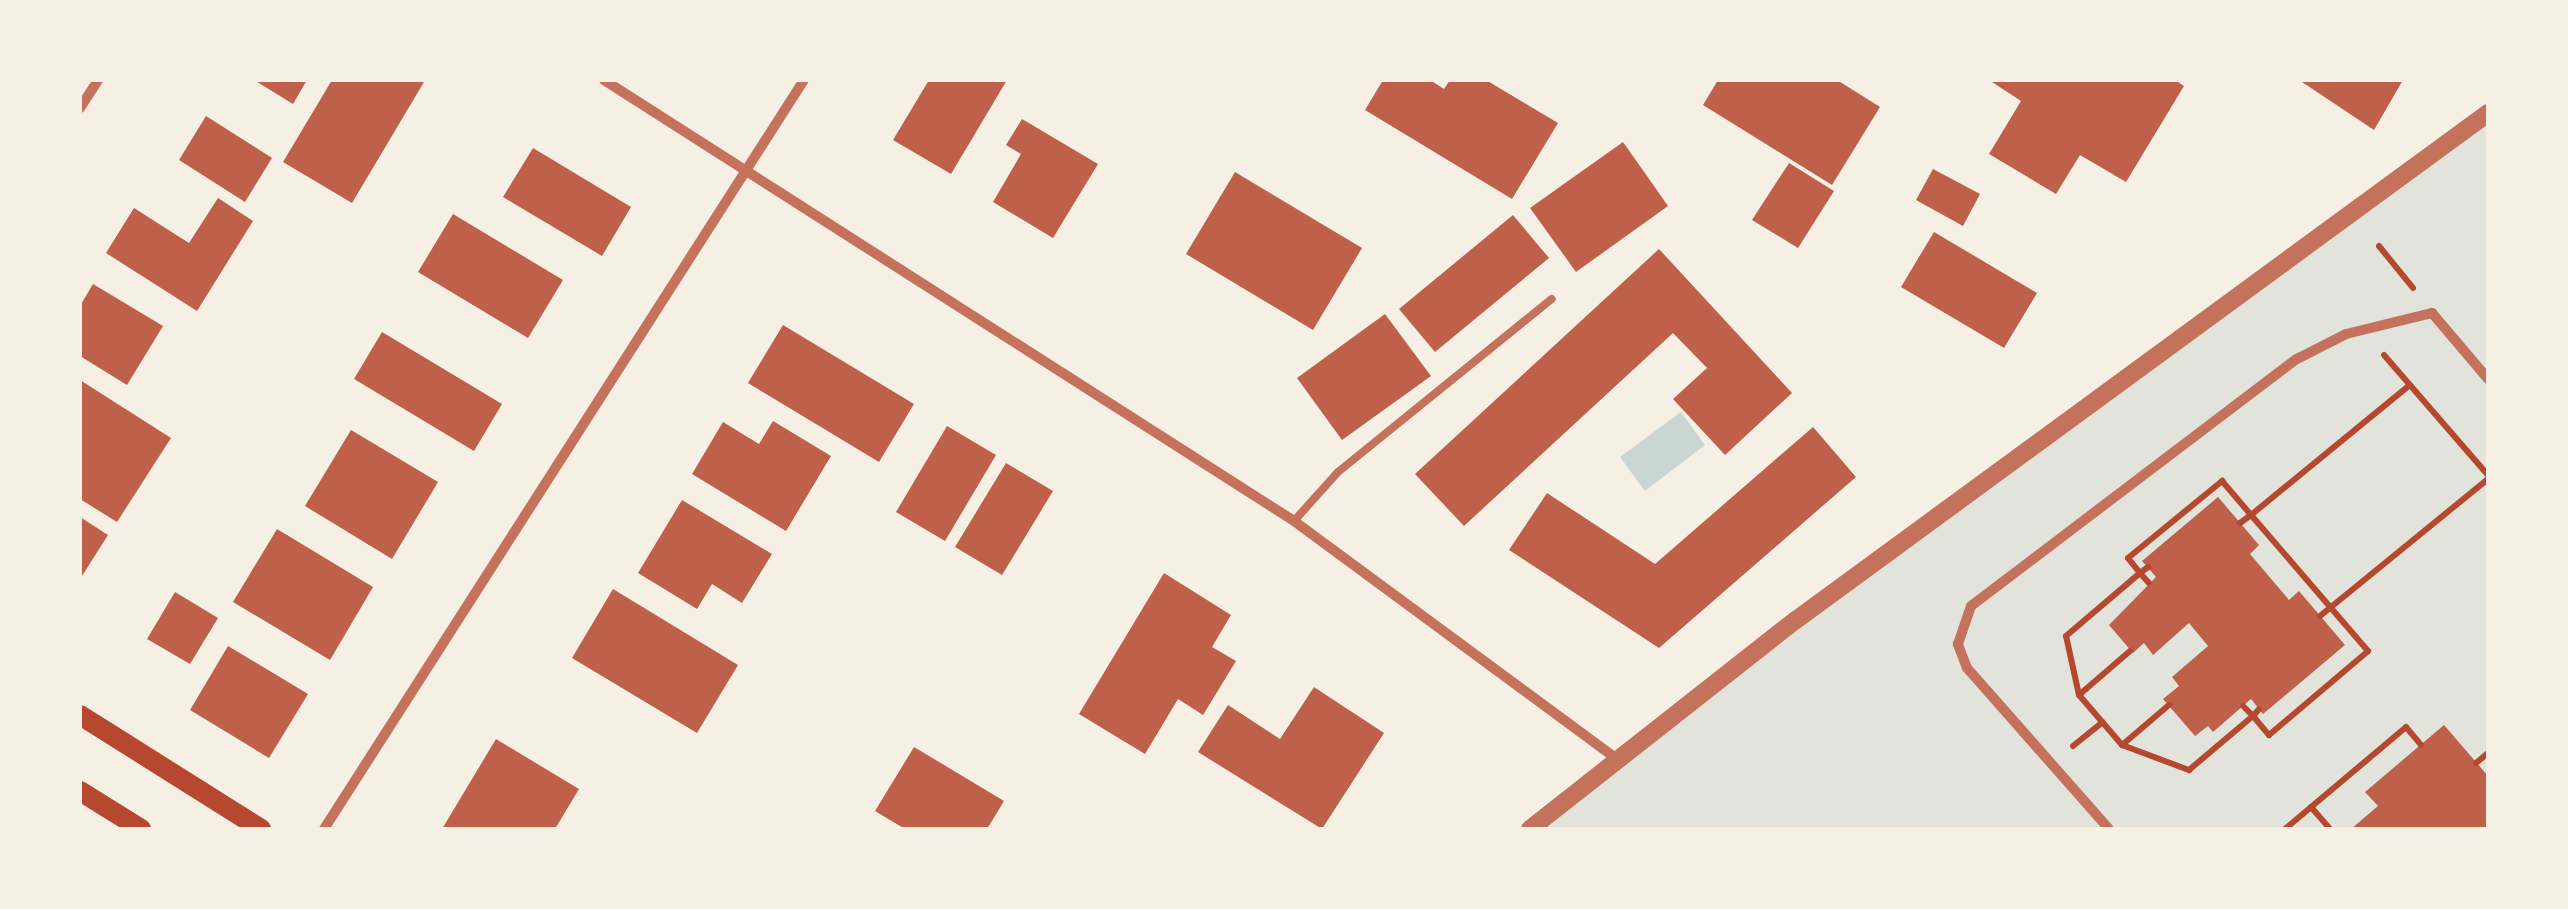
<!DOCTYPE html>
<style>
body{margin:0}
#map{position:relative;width:2568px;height:909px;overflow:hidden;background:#f6efe4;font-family:"Source Sans 3",sans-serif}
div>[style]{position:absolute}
.green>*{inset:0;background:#e2e4dc}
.water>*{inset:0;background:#c9d6d2}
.building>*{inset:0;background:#bf614a}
.path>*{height:6px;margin:-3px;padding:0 3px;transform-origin:3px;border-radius:3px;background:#b5482f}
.service>*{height:8px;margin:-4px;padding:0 4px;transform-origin:4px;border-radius:4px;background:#c5725c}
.minor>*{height:10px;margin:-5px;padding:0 5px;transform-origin:5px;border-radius:5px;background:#c5725c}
.tertiary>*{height:18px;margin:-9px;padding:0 9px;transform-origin:9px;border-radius:9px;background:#c5725c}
.secondary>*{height:20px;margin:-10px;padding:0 10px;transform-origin:10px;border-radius:10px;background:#b5482f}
span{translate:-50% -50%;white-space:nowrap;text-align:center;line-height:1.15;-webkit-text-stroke:10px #f6efe4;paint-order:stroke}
.frame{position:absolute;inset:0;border:82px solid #f6efe4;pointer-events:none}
</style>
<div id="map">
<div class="green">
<i style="clip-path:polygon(2488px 113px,2488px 829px,1534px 829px,1834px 592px)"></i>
</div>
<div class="water">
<i style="clip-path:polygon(1681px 412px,1705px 445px,1645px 491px,1620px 457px)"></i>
</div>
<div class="building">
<i style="clip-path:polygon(254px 80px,307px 80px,293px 104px)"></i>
<i style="clip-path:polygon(332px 80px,424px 82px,352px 203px,283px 162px)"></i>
<i style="clip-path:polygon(929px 80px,1007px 80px,951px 174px,893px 140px)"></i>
<i style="clip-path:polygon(1383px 80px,1430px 80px,1444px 89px,1450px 80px,1486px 80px,1558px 123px,1512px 199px,1365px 110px)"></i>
<i style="clip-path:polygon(1718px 80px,1837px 80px,1880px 107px,1832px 185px,1703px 105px)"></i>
<i style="clip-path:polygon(1989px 80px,2175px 80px,2184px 86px,2126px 182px,2080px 155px,2056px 194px,1989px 154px,2021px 101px)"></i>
<i style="clip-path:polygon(2299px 80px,2403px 80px,2374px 130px)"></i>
<i style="clip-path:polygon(206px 116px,272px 158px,245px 202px,179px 160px)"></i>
<i style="clip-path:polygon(1022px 119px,1098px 164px,1053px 238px,993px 202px,1021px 154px,1006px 145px)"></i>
<i style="clip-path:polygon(1623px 142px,1668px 206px,1576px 272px,1530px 208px)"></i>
<i style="clip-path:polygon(533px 148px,631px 207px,602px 256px,503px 197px)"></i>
<i style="clip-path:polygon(1789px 163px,1834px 191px,1798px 248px,1752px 220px)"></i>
<i style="clip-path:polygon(1933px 169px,1980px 194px,1963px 226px,1916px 200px)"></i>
<i style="clip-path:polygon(1235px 172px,1362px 248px,1313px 330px,1186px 254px)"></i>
<i style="clip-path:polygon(218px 198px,253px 221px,197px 311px,106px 253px,134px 208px,189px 243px)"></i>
<i style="clip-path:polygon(453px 214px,563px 280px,528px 338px,418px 272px)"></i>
<i style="clip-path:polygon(1513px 215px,1549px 258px,1435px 352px,1399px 309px)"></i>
<i style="clip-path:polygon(1934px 232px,2037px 293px,2004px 348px,1901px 287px)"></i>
<i style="clip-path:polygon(1659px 249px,1792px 393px,1725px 455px,1673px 399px,1707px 368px,1673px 333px,1464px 526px,1415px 474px)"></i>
<i style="clip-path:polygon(93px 284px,163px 326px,127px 385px,80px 356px,80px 306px)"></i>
<i style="clip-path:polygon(1385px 314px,1431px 376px,1342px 440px,1297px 378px)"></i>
<i style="clip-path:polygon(783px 325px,914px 404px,879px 462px,748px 383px)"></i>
<i style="clip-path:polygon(382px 332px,502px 404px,474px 451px,354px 379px)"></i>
<i style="clip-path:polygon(80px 380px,171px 438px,117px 522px,80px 499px)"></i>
<i style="clip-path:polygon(773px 421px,831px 456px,786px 531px,692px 474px,723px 422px,759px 444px)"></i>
<i style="clip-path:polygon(947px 426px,996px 455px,945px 541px,896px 512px)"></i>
<i style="clip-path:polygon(1813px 427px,1856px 477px,1659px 648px,1509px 550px,1547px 493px,1655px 564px)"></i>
<i style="clip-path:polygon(351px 430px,438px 482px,392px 559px,305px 506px)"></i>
<i style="clip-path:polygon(1006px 463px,1053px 491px,1002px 575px,955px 547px)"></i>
<i style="clip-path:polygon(2218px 497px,2259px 545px,2250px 554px,2289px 600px,2299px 591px,2345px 645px,2263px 714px,2251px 699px,2213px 732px,2208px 726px,2195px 736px,2163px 699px,2179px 686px,2172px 677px,2208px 646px,2189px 623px,2153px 655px,2144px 643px,2133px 653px,2109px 625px,2156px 577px,2142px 561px)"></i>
<i style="clip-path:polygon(682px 500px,772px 554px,742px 603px,712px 584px,697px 609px,638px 573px)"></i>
<i style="clip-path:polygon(80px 517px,108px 535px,80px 579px)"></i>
<i style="clip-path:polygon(277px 529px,373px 587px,330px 660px,233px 602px)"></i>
<i style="clip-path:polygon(1164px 573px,1231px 615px,1212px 647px,1236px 661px,1203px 715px,1178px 699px,1145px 754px,1079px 714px)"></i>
<i style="clip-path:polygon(613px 589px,738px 665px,697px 733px,572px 658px)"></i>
<i style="clip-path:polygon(175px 592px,218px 618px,190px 664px,147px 639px)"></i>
<i style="clip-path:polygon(228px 646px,308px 694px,269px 758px,190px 710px)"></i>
<i style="clip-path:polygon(1314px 687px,1384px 733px,1322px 829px,1198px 752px,1228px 705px,1280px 739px)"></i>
<i style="clip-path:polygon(2444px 725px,2488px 776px,2488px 829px,2351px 829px,2378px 806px,2365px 792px)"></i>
<i style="clip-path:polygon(496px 739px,579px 789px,555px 829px,442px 829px)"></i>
<i style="clip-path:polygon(914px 747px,1004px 801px,987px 829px,905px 829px,875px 811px)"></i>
</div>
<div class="path">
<i style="left:2379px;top:246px;width:54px;rotate:51deg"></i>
<i style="left:2384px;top:355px;width:159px;rotate:49.1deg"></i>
<i style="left:2148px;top:567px;width:10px;rotate:143deg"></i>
<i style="left:2140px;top:573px;width:13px;rotate:48deg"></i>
<i style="left:2320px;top:616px;width:217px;rotate:-39.2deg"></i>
<i style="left:2130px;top:651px;width:67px;rotate:139.2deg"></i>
<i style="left:2079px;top:695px;width:66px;rotate:49.3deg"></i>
<i style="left:2122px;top:745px;width:72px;rotate:20.5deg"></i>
<i style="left:2189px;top:770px;width:84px;rotate:-40.2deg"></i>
<i style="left:2253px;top:716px;width:25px;rotate:50deg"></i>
<i style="left:2269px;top:735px;width:130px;rotate:-40.3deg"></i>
<i style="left:2368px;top:651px;width:179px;rotate:-130.7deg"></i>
<i style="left:2251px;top:515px;width:14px;rotate:144deg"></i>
<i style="left:2079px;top:695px;width:60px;rotate:-102.4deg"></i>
<i style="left:2066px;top:636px;width:97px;rotate:-40.4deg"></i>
<i style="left:2140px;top:573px;width:19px;rotate:-129deg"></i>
<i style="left:2128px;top:558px;width:122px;rotate:-39.3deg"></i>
<i style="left:2222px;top:481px;width:45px;rotate:49.5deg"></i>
<i style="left:2251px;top:515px;width:205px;rotate:-39.3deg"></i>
<i style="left:2243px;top:706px;width:14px;rotate:45deg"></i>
<i style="left:2253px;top:716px;width:9px;rotate:-49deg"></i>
<i style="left:2122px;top:745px;width:62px;rotate:-40.4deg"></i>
<i style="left:2073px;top:746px;width:38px;rotate:-39deg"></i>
<i style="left:2476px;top:763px;width:16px;rotate:-40deg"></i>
<i style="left:2311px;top:807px;width:29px;rotate:49deg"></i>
<i style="left:2285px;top:829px;width:158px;rotate:-40.1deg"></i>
<i style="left:2406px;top:727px;width:23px;rotate:50deg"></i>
</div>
<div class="service">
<i style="left:1294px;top:521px;width:66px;rotate:-48.1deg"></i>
<i style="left:1338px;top:472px;width:275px;rotate:-39deg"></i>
</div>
<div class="minor">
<i style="left:604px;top:80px;width:819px;rotate:32.58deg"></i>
<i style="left:1294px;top:521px;width:403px;rotate:36.4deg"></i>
<i style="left:80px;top:108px;width:33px;rotate:-57deg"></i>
<i style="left:324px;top:829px;width:890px;rotate:-57.35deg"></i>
<i style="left:2109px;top:829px;width:215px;rotate:-131.4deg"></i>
<i style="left:1967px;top:668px;width:26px;rotate:-111deg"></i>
<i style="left:1958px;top:644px;width:40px;rotate:-71.1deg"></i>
<i style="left:1971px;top:606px;width:409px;rotate:-37.2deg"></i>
<i style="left:2297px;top:359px;width:55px;rotate:-27deg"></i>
<i style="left:2346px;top:334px;width:89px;rotate:-13.7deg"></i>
<i style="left:2432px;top:313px;width:87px;rotate:49.7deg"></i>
</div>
<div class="tertiary">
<i style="left:1530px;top:829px;width:338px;rotate:-38.2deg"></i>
<i style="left:1796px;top:620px;width:858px;rotate:-36.23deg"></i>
</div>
<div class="secondary">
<i style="left:80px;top:715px;width:214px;rotate:32.2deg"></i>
<i style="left:80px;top:791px;width:72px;rotate:31.9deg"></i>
</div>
<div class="frame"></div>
</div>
